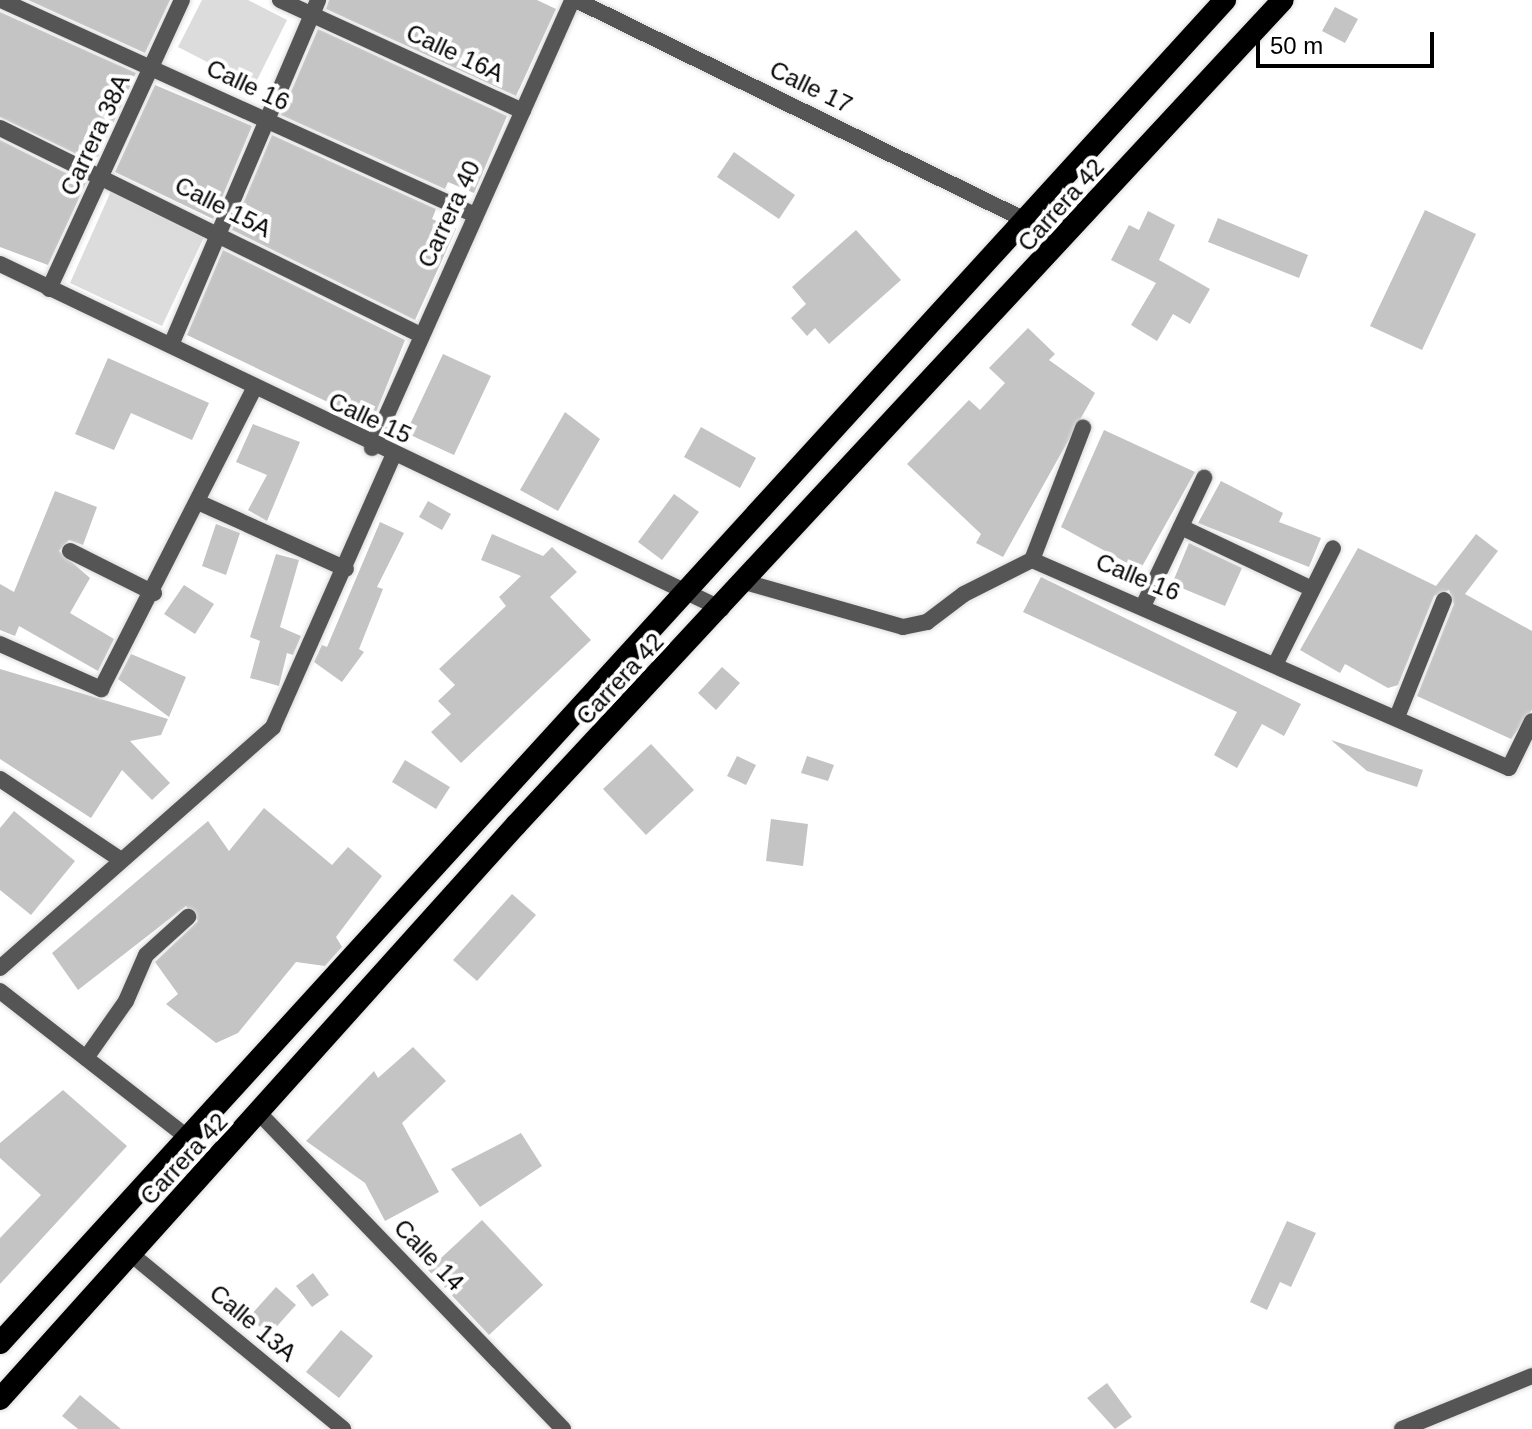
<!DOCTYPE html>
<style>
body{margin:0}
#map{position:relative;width:1532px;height:1429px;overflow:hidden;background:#fff;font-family:Arial,sans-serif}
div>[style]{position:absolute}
.green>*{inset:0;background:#dcdcdc}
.building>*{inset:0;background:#c4c4c4}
.roads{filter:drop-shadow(0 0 2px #dbdbdb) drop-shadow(0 0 2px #dbdbdb)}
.minor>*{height:16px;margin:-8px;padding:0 8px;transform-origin:8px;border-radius:8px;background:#555}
.trunk>*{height:22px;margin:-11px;padding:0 11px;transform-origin:11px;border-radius:11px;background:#000}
span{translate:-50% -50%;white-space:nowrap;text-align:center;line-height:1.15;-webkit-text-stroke:8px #fff;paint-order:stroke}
.street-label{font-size:24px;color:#000}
.scale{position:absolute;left:1256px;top:32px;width:178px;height:36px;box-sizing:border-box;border:4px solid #000;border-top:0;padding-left:10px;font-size:24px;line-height:28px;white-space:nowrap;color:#000;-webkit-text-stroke:6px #fff;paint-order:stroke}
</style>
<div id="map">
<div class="green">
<i style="clip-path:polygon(202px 0,248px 0,287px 20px,254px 86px,178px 47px)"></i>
<i style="clip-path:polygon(112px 189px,206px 233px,162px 326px,70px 283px)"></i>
</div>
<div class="building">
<i style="clip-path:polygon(28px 0,170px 0,145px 53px)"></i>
<i style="clip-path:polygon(329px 0,537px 0,556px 9px,516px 96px,326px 9px)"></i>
<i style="clip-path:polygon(1335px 7px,1358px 19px,1345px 43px,1322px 31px)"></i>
<i style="clip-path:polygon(0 12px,136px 73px,95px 163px,0 117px)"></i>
<i style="clip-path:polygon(318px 29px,507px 116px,474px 193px,448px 182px,445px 189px,281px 115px)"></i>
<i style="clip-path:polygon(155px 85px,252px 126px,213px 219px,115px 172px)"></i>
<i style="clip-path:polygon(272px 135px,436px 209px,432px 219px,456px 229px,415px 320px,232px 230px)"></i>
<i style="clip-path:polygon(0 140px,86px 183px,48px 265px,0 247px)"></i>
<i style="clip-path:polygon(734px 152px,795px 195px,779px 219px,717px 177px)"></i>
<i style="clip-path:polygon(1425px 210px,1476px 234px,1422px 350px,1370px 326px)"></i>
<i style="clip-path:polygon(1148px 211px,1175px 225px,1159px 260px,1210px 289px,1190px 324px,1173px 314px,1157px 341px,1131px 325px,1156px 283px,1111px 260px,1129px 225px,1139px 230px)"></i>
<i style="clip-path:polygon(1218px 218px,1308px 255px,1299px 278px,1208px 242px)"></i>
<i style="clip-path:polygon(856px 230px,901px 280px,829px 344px,815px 328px,807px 336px,791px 318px,806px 304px,792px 287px)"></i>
<i style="clip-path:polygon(223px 250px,405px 340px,375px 415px,357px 407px,353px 414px,187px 335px)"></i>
<i style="clip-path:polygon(1028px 328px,1055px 354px,1049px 360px,1095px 393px,1003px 557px,976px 543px,981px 534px,907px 464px,969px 400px,980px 410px,1005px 383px,989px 368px)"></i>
<i style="clip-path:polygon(443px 354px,491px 376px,454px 455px,406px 433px)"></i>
<i style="clip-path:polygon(108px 358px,209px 403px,192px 440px,131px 413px,114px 450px,75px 434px)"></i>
<i style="clip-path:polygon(565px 412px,600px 439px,558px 511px,520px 490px)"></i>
<i style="clip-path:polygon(253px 424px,300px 442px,267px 521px,248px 510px,267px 475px,236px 462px)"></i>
<i style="clip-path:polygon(701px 427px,756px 458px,740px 488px,684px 457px)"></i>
<i style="clip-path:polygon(1104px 430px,1195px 472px,1140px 570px,1061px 527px)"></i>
<i style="clip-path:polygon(1221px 481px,1283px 513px,1279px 522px,1321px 538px,1309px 567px,1198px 523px)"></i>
<i style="clip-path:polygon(55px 491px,97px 507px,83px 545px,69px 540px,59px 551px,90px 578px,70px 613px,114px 639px,98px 671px,19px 626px,15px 636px,0 630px,0 584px,14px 592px)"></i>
<i style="clip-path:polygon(674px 494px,699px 512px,662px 560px,638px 542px)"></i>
<i style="clip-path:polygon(428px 501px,451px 514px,442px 530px,419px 517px)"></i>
<i style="clip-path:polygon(380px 522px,404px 533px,377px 587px,383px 589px,359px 649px,364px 652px,342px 682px,314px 662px,322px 645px,327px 647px)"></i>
<i style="clip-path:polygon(216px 524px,240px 533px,226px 575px,202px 566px)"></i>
<i style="clip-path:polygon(492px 534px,543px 556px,552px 547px,577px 572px,550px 597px,591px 640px,461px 763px,431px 732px,451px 714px,438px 701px,455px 685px,439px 669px,506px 606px,499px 597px,521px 576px,481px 560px)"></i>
<i style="clip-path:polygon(1476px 534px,1498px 551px,1465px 594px,1532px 631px,1532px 710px,1511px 739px,1417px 696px,1454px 604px,1449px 590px,1434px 596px,1398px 685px,1388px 688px,1345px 664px,1340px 673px,1300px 650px,1358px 548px,1436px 586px)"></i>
<i style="clip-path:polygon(1189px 543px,1242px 568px,1225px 606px,1172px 584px)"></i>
<i style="clip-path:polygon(276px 554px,299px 560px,280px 627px,301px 636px,293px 655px,287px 653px,279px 686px,250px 678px,260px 641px,250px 637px)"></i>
<i style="clip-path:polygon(1041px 577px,1301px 704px,1284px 736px,1262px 724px,1237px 768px,1214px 755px,1237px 712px,1023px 612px)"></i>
<i style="clip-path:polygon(184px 585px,214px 604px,195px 634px,164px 614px)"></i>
<i style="clip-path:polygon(131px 654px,186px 677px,169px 717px,118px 679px)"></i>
<i style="clip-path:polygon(722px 667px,740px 683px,716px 710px,698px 693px)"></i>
<i style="clip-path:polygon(0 669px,168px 719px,161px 735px,130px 741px,170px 783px,152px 800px,122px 770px,91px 818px,0 759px)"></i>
<i style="clip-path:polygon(1331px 740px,1423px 770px,1417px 787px,1367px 771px)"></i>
<i style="clip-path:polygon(651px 744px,694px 790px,646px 835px,603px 789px)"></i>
<i style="clip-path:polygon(737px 756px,756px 765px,746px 785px,727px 776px)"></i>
<i style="clip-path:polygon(807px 756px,834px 765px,828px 781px,801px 773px)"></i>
<i style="clip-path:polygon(405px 760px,450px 787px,436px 809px,392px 782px)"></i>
<i style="clip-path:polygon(264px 808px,332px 865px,348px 847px,382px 876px,336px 937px,342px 947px,325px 966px,296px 962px,238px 1033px,216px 1043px,166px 1004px,178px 994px,155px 962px,198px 921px,186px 906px,78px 990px,52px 953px,208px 821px,229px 851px)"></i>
<i style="clip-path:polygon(14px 811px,75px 861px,31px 915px,0 890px,0 828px)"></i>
<i style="clip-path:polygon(771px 819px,808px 824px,803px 866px,766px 861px)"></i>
<i style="clip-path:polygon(512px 894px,536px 915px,477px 981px,453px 960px)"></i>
<i style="clip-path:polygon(413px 1047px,446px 1081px,402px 1123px,439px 1192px,385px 1221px,365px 1183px,306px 1141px,374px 1071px,378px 1078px)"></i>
<i style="clip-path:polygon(63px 1090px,127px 1146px,0 1284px,0 1238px,41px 1195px,0 1158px,0 1143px)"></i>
<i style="clip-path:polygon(521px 1133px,542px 1166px,480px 1207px,451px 1169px)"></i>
<i style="clip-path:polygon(482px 1220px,543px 1285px,489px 1335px,428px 1270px)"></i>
<i style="clip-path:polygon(1287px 1221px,1316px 1233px,1291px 1287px,1280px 1282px,1267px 1310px,1250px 1302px)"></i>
<i style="clip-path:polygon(313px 1273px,329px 1295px,312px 1307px,296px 1286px)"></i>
<i style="clip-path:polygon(276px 1287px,296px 1305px,269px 1335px,249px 1317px)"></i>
<i style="clip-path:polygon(341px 1330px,373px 1356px,339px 1398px,306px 1372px)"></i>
<i style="clip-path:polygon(1107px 1383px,1132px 1417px,1115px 1429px,1087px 1398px)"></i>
<i style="clip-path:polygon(80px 1395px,121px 1429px,78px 1429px,62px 1416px)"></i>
</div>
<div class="roads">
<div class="minor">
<i style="left:1px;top:0;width:520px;rotate:24.4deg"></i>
<i style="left:280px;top:0;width:267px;rotate:24.6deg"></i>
<i style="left:576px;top:0;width:499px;rotate:26.1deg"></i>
<i style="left:0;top:128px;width:468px;rotate:26.2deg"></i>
<i style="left:0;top:264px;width:800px;rotate:25.54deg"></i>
<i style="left:49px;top:289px;width:318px;rotate:-65.3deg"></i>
<i style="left:171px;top:345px;width:375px;rotate:-66.9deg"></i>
<i style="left:372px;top:448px;width:491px;rotate:-65.9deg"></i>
<i style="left:200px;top:503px;width:160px;rotate:24.3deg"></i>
<i style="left:1181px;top:527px;width:143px;rotate:25.3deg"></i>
<i style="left:70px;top:551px;width:94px;rotate:26.6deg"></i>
<i style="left:1032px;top:560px;width:520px;rotate:23.56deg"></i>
<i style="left:1509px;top:768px;width:52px;rotate:-63.9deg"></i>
<i style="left:1032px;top:560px;width:142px;rotate:-68.9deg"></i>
<i style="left:745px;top:582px;width:164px;rotate:15.9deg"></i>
<i style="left:903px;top:627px;width:25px;rotate:-12deg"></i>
<i style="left:927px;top:622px;width:46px;rotate:-37.1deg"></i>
<i style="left:964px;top:594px;width:76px;rotate:-26.6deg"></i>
<i style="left:1144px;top:604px;width:140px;rotate:-64.5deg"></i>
<i style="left:0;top:644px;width:111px;rotate:24deg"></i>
<i style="left:101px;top:689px;width:337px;rotate:-63deg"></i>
<i style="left:1276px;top:663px;width:128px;rotate:-63.6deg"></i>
<i style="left:1397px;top:717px;width:126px;rotate:-68.1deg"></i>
<i style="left:0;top:779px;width:146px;rotate:33.8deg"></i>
<i style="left:0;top:968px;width:364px;rotate:-41.4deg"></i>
<i style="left:273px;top:727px;width:296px;rotate:-66.1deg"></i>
<i style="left:0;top:991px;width:239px;rotate:38deg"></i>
<i style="left:86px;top:1058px;width:70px;rotate:-54.9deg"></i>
<i style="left:126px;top:1001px;width:50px;rotate:-66.5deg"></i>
<i style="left:146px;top:955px;width:57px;rotate:-42.1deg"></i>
<i style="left:260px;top:1114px;width:437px;rotate:46.1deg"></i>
<i style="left:131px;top:1254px;width:275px;rotate:39.5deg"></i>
<i style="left:1402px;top:1429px;width:140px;rotate:-22.2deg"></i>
</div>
<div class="trunk">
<i style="left:0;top:1343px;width:1818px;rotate:-47.63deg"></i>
<i style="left:0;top:1399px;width:772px;rotate:-48.05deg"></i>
<i style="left:516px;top:825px;width:1126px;rotate:-47.09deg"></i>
</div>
</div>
<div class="street-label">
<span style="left:455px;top:53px;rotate:25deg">Calle 16A</span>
<span style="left:248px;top:85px;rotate:25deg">Calle 16</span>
<span style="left:811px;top:87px;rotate:26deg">Calle 17</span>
<span style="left:95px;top:135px;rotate:-65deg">Carrera 38A</span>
<span style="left:1061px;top:205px;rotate:-48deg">Carrera 42</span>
<span style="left:223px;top:207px;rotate:27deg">Calle 15A</span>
<span style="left:449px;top:214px;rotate:-65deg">Carrera 40</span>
<span style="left:370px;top:418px;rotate:25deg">Calle 15</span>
<span style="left:1138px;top:577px;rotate:22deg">Calle 16</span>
<span style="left:620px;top:679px;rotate:-47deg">Carrera 42</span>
<span style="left:184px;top:1159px;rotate:-47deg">Carrera 42</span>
<span style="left:429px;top:1255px;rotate:46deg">Calle 14</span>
<span style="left:253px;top:1323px;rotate:40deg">Calle 13A</span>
</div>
<div class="scale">50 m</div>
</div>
